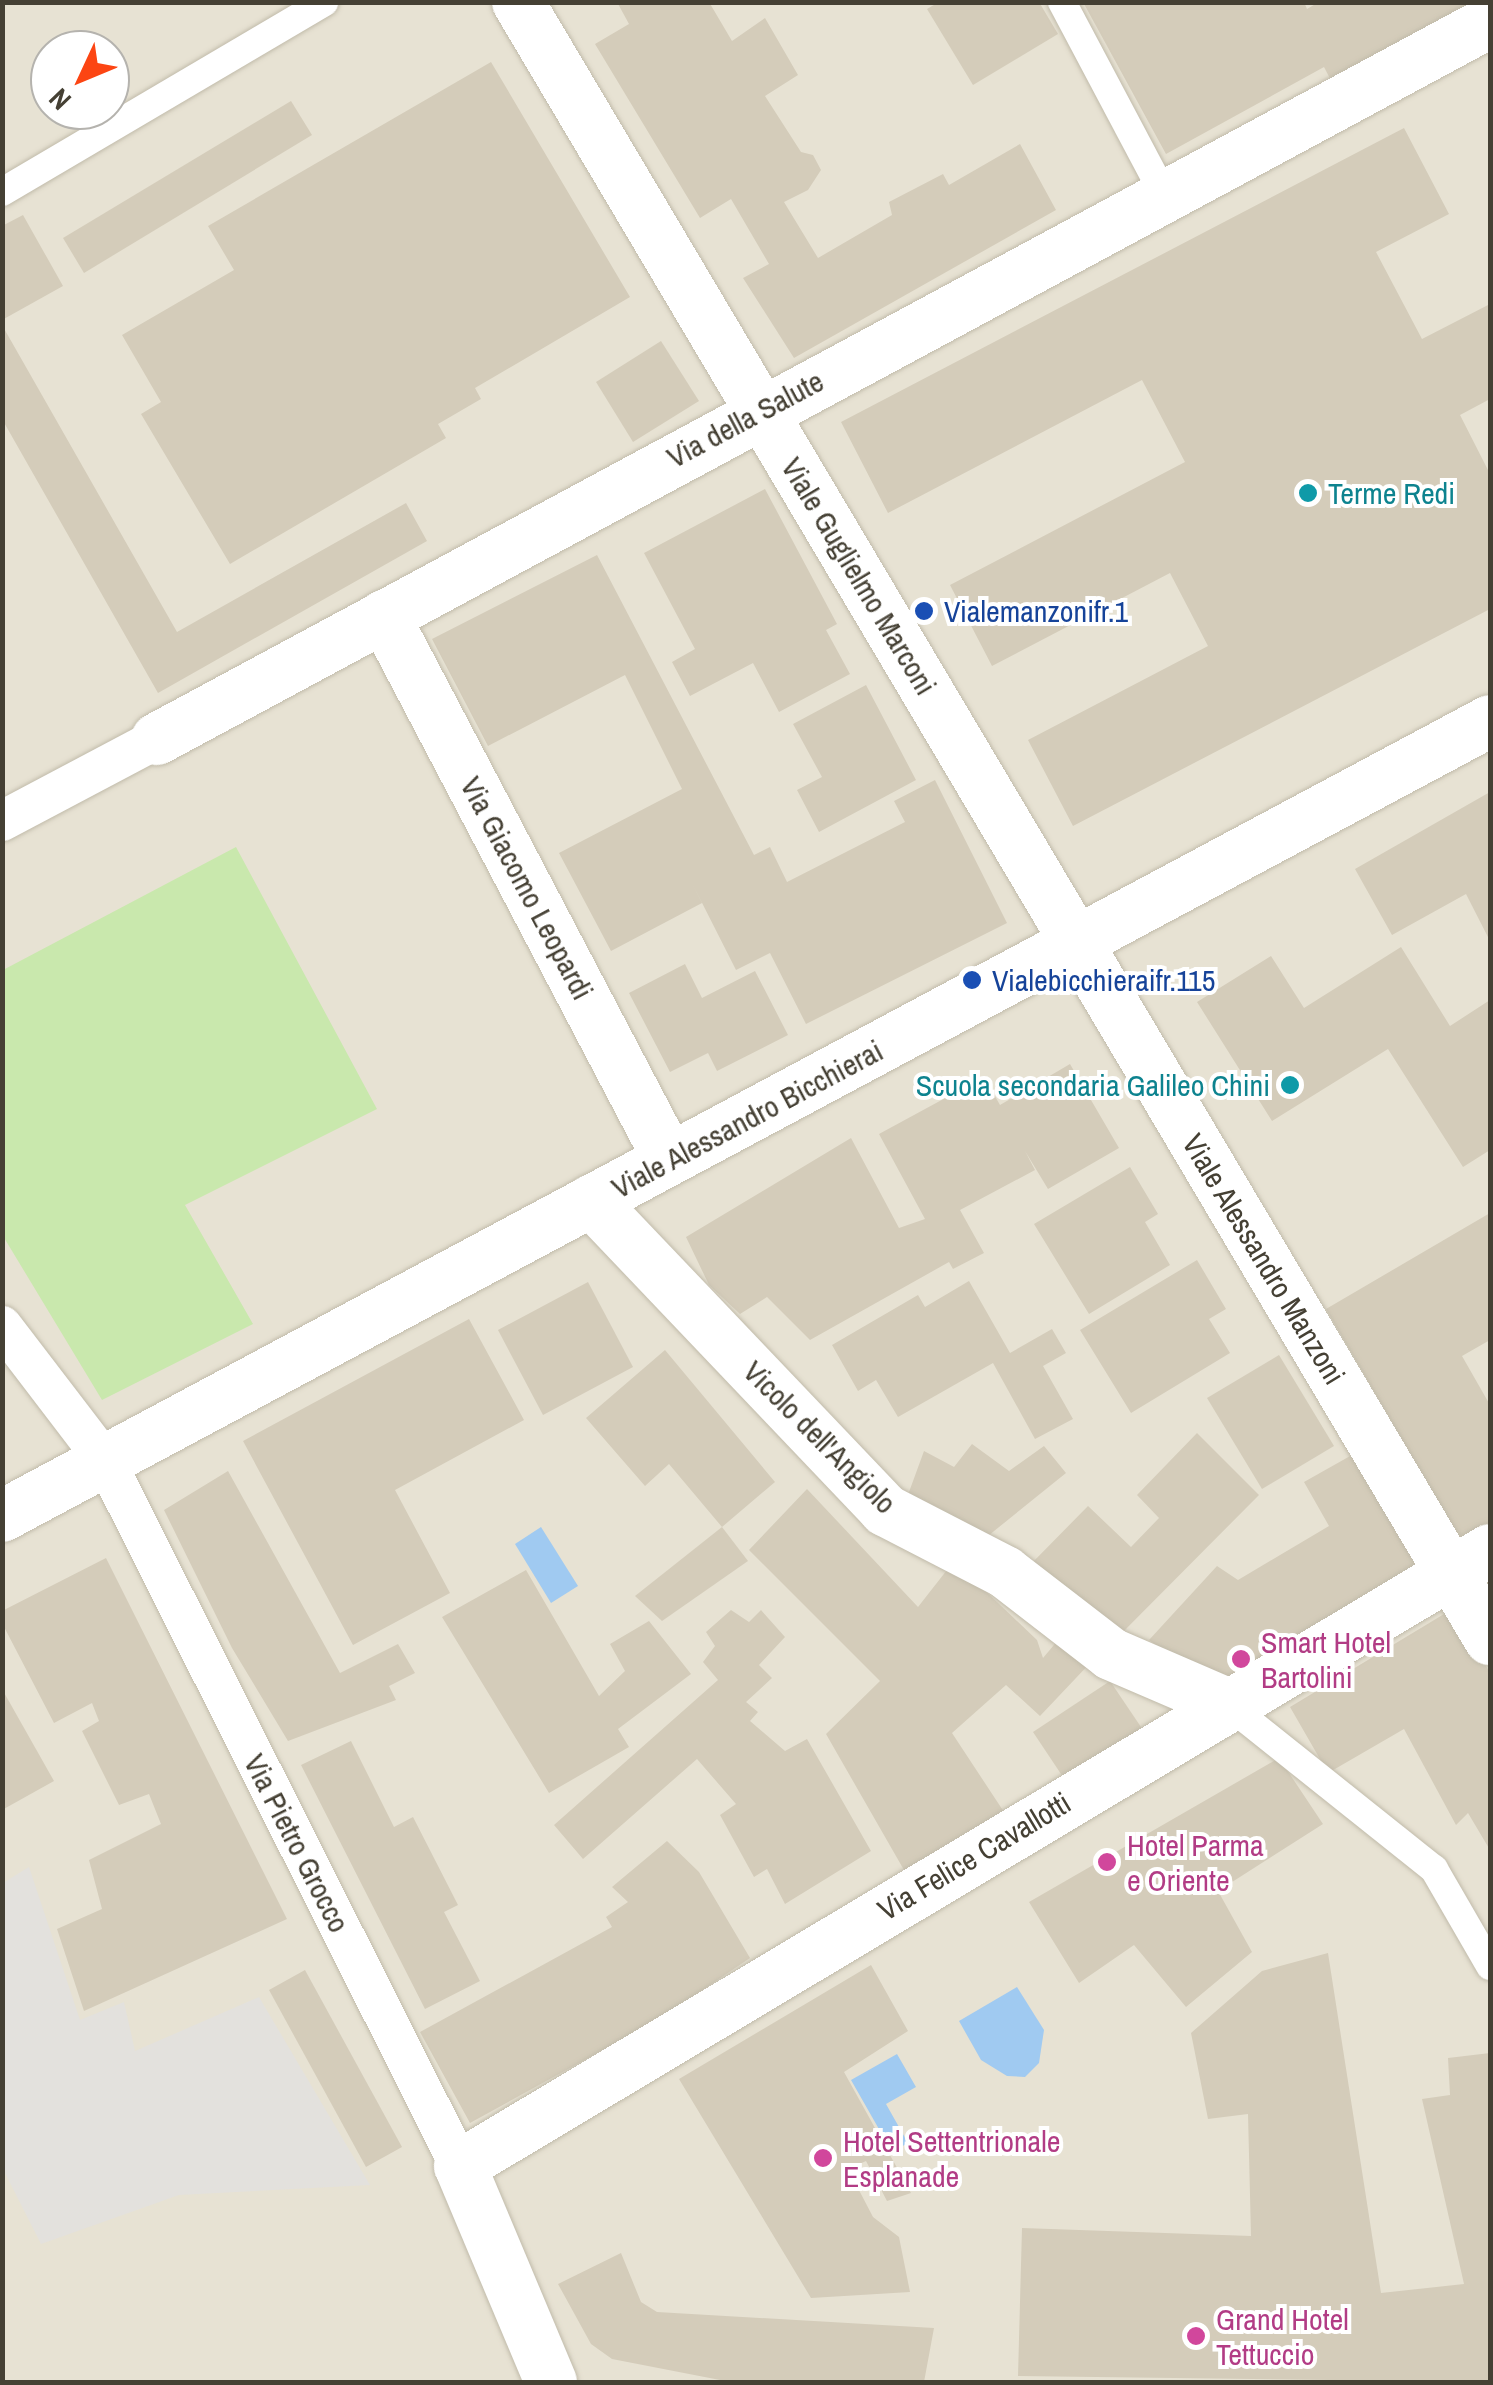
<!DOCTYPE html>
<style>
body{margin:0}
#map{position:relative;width:1493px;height:2385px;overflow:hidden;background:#f3efe5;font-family:"Archivo Narrow",sans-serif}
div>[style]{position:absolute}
.residential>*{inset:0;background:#e7e2d3}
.green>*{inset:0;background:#c9e8ad}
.parking>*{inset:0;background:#e3e1dd}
.water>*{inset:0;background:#a0caf1}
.building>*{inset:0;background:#d4ccba}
.roads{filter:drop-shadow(0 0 2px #c1bbaa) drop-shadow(0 0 2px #c1bbaa)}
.service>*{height:28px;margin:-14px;padding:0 14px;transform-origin:14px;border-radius:14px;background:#fff}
.pedestrian>*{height:40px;margin:-20px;padding:0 20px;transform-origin:20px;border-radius:20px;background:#fff}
.minor>*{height:52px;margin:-26px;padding:0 26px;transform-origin:26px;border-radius:26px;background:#fff}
.dots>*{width:28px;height:28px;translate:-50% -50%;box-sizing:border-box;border:5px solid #fff;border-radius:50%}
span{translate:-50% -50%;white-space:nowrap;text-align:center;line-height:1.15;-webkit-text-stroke:8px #fff;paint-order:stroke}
.street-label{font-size:30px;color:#454034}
.culture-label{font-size:30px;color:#0d838f}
.left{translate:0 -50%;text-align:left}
.right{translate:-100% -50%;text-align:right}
.transit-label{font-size:30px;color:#164399}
.hotel-label{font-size:30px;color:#b23c85}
.frame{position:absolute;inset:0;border:5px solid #454034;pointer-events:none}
.north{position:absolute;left:30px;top:30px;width:100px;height:100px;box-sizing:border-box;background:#fff;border:2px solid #b5b3ae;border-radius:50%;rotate:226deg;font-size:28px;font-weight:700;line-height:40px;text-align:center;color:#454034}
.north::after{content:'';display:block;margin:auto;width:35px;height:45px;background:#fc4513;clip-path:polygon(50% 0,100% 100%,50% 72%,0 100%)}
</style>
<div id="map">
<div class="residential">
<i style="clip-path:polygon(evenodd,3px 3px,1490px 3px,1490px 2382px,3px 2382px,3px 3px,50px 50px,110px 50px,110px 110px,50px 110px,50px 50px)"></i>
</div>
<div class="green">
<i style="clip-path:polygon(236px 847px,377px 1109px,185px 1205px,253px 1324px,102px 1400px,3px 1236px,3px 970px)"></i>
</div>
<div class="parking">
<i style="clip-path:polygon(29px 1867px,80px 2020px,124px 2002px,135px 2051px,259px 1997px,370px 2185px,179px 2195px,41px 2244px,2px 2167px,3px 1883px)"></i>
</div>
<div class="water">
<i style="clip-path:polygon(541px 1527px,578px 1586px,551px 1603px,515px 1544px)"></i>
<i style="clip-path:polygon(1017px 1987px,1044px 2030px,1039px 2063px,1025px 2077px,1007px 2076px,981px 2060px,959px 2021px)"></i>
<i style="clip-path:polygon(897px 2054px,916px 2087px,886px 2104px,908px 2143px,892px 2152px,851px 2080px)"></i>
</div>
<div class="building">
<i style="clip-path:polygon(617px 2px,709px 2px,732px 41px,765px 18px,798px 75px,765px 96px,801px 152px,813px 155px,821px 170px,808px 190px,784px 202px,818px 258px,892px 215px,889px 202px,943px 174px,949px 185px,1020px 144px,1056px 210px,794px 358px,743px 278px,769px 264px,731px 199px,700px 218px,595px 44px,629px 24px)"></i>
<i style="clip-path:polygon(939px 2px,1039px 2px,1058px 34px,973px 85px,927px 9px)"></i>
<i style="clip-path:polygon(1083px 2px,1304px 2px,1307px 9px,1319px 2px,1490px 2px,1335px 88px,1324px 67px,1166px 154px)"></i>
<i style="clip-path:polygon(491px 62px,630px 297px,475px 388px,481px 399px,438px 424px,446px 438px,230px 564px,141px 414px,161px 402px,122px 335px,234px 270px,208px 226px)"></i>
<i style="clip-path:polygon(291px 101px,312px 135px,84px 273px,63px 238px)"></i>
<i style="clip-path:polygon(1404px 128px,1449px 214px,1376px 252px,1422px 339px,1490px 304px,1490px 399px,1460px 415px,1490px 474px,1490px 609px,1073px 826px,1028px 740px,1208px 646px,1170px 573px,992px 666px,950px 585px,1185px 462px,1142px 380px,888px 513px,841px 422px)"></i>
<i style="clip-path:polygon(23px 215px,63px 286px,2px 320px,2px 226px)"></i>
<i style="clip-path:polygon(2px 325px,177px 632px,406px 503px,427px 541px,158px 693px,2px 419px)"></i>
<i style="clip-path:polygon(661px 341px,699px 401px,633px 442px,596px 382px)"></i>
<i style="clip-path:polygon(765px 489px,837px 624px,826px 630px,850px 674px,779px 712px,753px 663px,690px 696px,672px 662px,695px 649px,644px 553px)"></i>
<i style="clip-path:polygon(597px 555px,754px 855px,770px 847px,787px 882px,905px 822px,894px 801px,935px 780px,1007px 923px,806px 1024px,770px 953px,736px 970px,693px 885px,702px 903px,611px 951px,559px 853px,682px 789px,625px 675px,488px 746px,432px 639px)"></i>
<i style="clip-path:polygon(866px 685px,916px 780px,819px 832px,797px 790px,822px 777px,793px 724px)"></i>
<i style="clip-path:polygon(1490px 792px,1490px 941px,1466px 894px,1392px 935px,1355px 869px)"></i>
<i style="clip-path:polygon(1401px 947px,1450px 1026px,1490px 1000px,1490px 1150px,1463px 1167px,1388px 1049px,1272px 1121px,1197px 1002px,1271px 956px,1304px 1008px)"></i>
<i style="clip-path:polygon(685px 964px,702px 998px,755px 971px,788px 1035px,717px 1071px,708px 1053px,670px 1072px,629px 993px)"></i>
<i style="clip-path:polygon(1070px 1064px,1119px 1148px,1048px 1189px,1025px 1151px,1035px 1170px,960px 1210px,984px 1253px,953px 1269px,949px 1262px,810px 1340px,767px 1297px,740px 1314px,709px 1285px,686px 1237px,851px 1138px,899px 1228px,925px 1219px,879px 1134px,984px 1077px,1000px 1105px)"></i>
<i style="clip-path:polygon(1130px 1167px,1158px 1214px,1145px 1222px,1170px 1265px,1089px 1314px,1034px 1224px)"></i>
<i style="clip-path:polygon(1490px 1213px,1490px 1340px,1462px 1356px,1490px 1405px,1490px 1526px,1462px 1543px,1326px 1309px)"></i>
<i style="clip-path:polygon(1197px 1260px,1226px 1309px,1209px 1319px,1230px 1353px,1131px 1413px,1080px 1330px)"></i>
<i style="clip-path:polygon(969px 1281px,1010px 1353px,1052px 1329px,1066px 1353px,1043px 1366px,1073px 1419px,1035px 1439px,993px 1363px,898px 1417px,876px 1380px,858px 1391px,832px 1345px,918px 1295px,925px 1307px)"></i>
<i style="clip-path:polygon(588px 1282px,633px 1367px,543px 1415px,498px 1330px)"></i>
<i style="clip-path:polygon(469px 1319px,524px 1420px,395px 1490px,450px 1593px,353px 1645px,243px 1441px)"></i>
<i style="clip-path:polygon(665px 1350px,775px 1482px,722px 1527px,669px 1464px,645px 1486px,586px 1418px)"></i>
<i style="clip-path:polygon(1279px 1355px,1334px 1446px,1262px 1489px,1207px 1398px)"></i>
<i style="clip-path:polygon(1197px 1433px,1259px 1495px,1110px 1645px,1030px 1565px,1088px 1506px,1131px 1547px,1159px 1518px,1137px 1495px)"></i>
<i style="clip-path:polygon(972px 1444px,1009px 1471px,1044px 1446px,1066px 1473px,978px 1544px,905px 1503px,924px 1451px,954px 1467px)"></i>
<i style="clip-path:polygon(1359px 1451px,1424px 1566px,1216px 1688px,1149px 1640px,1217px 1566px,1238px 1580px,1329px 1526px,1304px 1482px)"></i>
<i style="clip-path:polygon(228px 1471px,340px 1673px,398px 1644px,415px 1673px,389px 1686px,396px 1700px,288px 1741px,232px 1648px,164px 1510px)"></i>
<i style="clip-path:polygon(807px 1489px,918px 1607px,954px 1561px,1037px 1640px,1043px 1658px,1064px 1633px,1093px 1660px,1040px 1716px,1006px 1685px,952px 1733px,1004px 1812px,908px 1877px,826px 1734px,880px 1681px,749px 1550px)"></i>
<i style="clip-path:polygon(722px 1527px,748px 1561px,662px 1621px,635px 1596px)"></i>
<i style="clip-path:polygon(106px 1558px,287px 1919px,84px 2011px,57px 1929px,102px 1909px,89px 1860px,161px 1824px,149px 1794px,119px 1805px,82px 1731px,99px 1721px,92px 1703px,54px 1723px,2px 1623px,2px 1611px)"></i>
<i style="clip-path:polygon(526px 1570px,599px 1696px,625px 1671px,610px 1644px,649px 1621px,691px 1674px,618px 1729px,629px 1747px,549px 1793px,442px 1617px)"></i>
<i style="clip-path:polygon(1454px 1608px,1490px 1673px,1490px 1850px,1468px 1813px,1456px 1825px,1404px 1729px,1328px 1773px,1290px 1707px)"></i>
<i style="clip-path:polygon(731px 1610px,749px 1622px,761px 1610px,785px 1637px,759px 1665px,772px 1678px,746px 1702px,758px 1712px,750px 1721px,785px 1751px,807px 1739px,871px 1851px,785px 1904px,767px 1869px,754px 1877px,720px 1815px,736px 1804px,697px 1759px,583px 1859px,554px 1825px,718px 1680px,703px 1662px,715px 1646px,706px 1632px)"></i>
<i style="clip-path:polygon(1110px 1681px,1143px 1730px,1065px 1780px,1033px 1732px)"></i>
<i style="clip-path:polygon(2px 1689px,54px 1781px,2px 1810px)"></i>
<i style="clip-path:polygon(351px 1741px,394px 1827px,413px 1817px,458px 1905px,444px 1912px,480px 1981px,425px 2009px,301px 1765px)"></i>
<i style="clip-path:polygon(1279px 1758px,1323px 1824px,1218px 1891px,1252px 1952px,1186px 2007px,1134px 1945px,1079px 1983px,1029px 1902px)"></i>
<i style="clip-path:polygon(667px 1841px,699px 1872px,750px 1958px,661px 2018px,470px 2123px,420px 2032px,612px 1927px,606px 1917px,628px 1902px,612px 1887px)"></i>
<i style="clip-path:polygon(1328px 1953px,1381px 2293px,1464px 2284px,1422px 2099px,1450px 2095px,1448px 2058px,1490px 2053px,1490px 2382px,1018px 2376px,1022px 2228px,1251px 2236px,1248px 2114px,1208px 2119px,1191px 2033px,1262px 1971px)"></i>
<i style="clip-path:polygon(871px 1965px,908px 2031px,844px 2072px,911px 2193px,887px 2201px,866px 2161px,848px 2169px,873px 2217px,899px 2237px,910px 2292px,811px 2298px,679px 2079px)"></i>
<i style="clip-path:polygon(305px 1970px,402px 2147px,366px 2167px,269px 1990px)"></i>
<i style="clip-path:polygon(621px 2253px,641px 2302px,657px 2312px,934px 2328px,924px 2382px,720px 2380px,612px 2359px,591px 2344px,558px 2284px)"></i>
</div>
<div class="roads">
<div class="service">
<i style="left:1062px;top:2px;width:218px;rotate:62.1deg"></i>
<i style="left:2px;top:192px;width:374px;rotate:-30.5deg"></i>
<i style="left:1227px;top:1704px;width:265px;rotate:38.6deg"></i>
<i style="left:1434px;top:1869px;width:112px;rotate:60deg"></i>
</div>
<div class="pedestrian">
<i style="left:2px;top:821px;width:175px;rotate:-27.9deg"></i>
<i style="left:2px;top:1326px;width:171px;rotate:52.6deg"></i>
<i style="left:106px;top:1462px;width:788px;rotate:63.3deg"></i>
</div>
<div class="minor">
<i style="left:518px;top:2px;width:1904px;rotate:59.3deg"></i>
<i style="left:384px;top:616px;width:613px;rotate:62.31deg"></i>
<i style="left:157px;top:739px;width:1514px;rotate:-28.28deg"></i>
<i style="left:591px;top:1201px;width:427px;rotate:46.4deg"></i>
<i style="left:885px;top:1510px;width:135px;rotate:27.3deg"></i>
<i style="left:1005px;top:1572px;width:134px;rotate:37.7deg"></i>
<i style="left:1111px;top:1654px;width:126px;rotate:23.3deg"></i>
<i style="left:2px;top:1516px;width:1687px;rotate:-28.11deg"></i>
<i style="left:551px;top:2382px;width:234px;rotate:-112.8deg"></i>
<i style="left:460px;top:2166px;width:1200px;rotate:-30.88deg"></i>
</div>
</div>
<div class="dots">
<i style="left:1308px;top:493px;background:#0f9aa8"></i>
<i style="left:924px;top:611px;background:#1a4fb4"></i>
<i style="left:972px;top:980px;background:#1a4fb4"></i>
<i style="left:1290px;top:1085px;background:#0f9aa8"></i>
<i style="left:1241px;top:1659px;background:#d1479c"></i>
<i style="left:1107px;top:1862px;background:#d1479c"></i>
<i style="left:823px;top:2158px;background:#d1479c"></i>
<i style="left:1196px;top:2336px;background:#d1479c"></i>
</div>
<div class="street-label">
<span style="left:745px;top:419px;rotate:-28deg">Via della Salute</span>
<span style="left:859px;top:576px;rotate:59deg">Viale Guglielmo Marconi</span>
<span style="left:527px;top:888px;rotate:62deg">Via Giacomo Leopardi</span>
<span style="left:747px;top:1119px;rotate:-28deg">Viale Alessandro Bicchierai</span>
<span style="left:1264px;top:1259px;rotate:59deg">Viale Alessandro Manzoni</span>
<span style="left:820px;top:1437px;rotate:45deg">Vicolo dell'Angiolo</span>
<span style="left:297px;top:1843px;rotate:63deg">Via Pietro Grocco</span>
<span style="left:974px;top:1856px;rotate:-31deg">Via Felice Cavallotti</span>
</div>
<div class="culture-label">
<span class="left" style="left:1328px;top:493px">Terme Redi</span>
<span class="right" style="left:1270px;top:1085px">Scuola secondaria Galileo Chini</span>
</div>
<div class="transit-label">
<span class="left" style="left:944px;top:611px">Vialemanzonifr.1</span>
<span class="left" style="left:992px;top:980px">Vialebicchieraifr.115</span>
</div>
<div class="hotel-label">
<span class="left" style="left:1261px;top:1659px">Smart Hotel<br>Bartolini</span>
<span class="left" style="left:1127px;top:1862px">Hotel Parma<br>e Oriente</span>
<span class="left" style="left:843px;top:2158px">Hotel Settentrionale<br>Esplanade</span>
<span class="left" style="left:1216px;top:2336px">Grand Hotel<br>Tettuccio</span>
</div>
<div class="frame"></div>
<div class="north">N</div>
</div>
